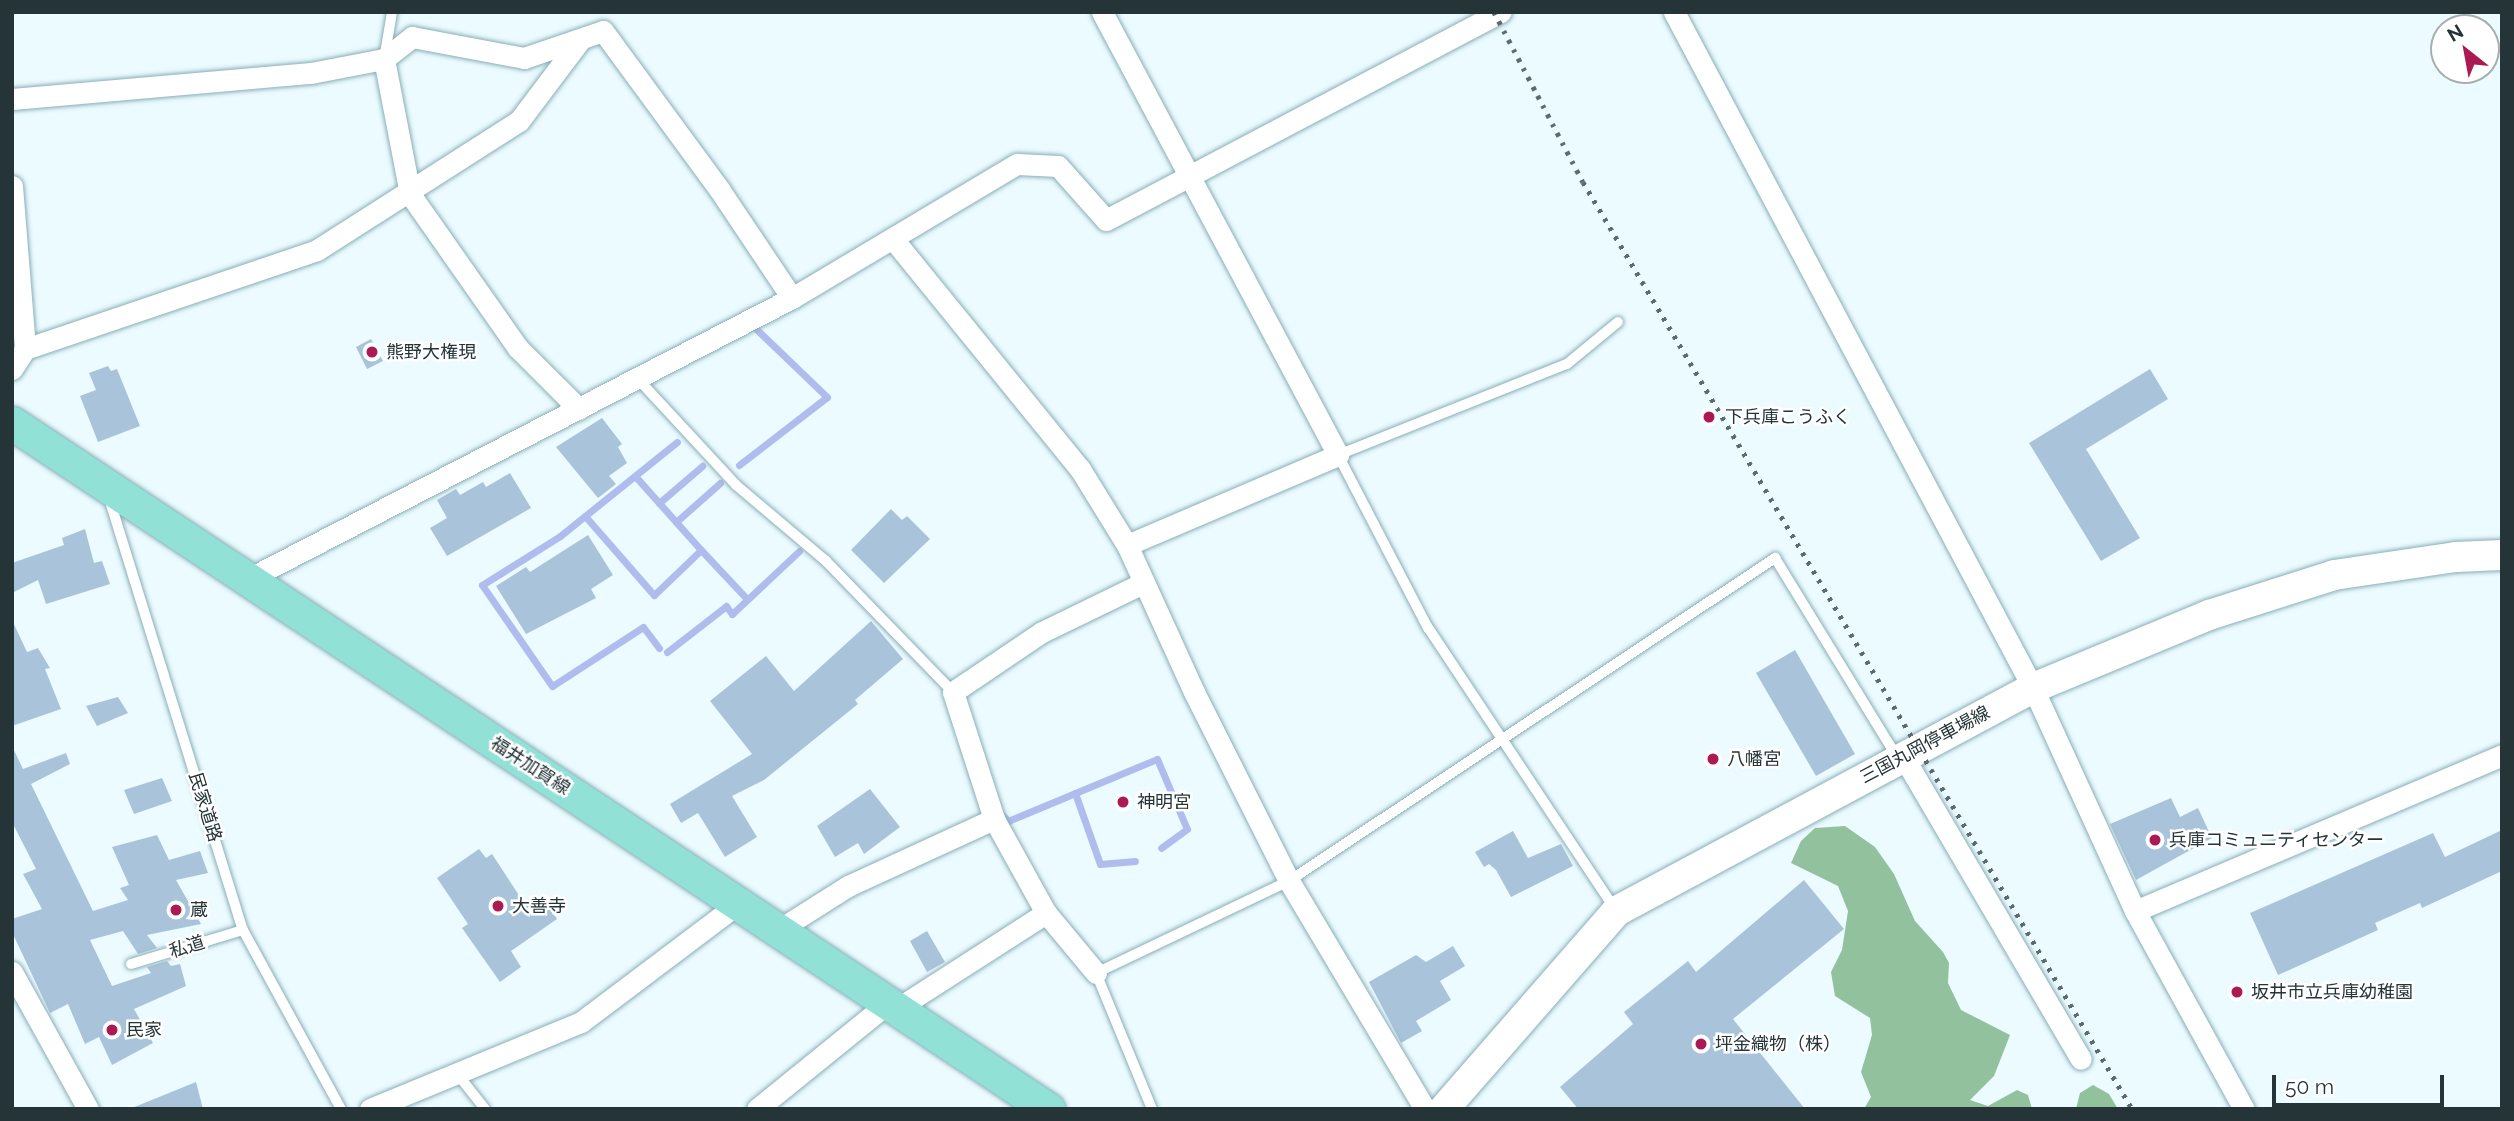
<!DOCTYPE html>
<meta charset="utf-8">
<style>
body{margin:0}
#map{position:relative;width:2514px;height:1121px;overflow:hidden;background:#ebfbff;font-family:Raleway,"Noto Sans JP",sans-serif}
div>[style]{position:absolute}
.forest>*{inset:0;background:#92c19e}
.stream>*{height:7px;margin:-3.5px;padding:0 3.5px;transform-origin:3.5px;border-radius:3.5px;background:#b0bced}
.building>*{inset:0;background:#a9c4da}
.roads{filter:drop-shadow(0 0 2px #88aeb7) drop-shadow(0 0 2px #88aeb7)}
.lane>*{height:10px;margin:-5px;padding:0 5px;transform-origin:5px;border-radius:5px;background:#fff}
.street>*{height:21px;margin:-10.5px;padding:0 10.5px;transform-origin:10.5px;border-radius:10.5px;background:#fff}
.secondary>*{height:30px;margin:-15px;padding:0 15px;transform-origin:15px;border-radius:15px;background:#fff}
.primary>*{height:33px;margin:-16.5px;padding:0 16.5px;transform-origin:16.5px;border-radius:16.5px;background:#91e1d6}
.rail>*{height:5px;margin-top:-2.5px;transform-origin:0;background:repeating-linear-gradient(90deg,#5b6b6f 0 3.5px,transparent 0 10.5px)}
.dots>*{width:19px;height:19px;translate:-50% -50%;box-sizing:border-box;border:4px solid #fff;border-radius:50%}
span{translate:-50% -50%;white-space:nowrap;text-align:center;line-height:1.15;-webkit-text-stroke:5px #fff;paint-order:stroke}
.poi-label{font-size:18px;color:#243437}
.left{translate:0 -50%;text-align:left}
.street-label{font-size:18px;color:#243437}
.frame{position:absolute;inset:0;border:14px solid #243437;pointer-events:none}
.north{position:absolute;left:2430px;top:14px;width:70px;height:70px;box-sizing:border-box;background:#fff;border:2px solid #a7aeaf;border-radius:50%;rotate:329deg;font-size:19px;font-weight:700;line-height:28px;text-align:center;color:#243437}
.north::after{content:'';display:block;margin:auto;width:24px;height:32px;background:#ab1a52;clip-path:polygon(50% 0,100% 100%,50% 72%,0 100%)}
.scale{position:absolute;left:2272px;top:1075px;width:172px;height:32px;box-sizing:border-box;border:4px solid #243437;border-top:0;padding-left:9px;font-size:21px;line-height:24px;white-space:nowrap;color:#243437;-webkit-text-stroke:5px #fff;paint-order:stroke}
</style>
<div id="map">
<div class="forest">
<i style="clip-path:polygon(1845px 826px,1875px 847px,1894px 874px,1915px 921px,1943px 952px,1949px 963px,1948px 983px,1961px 1010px,2010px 1035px,1994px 1076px,1970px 1100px,1988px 1106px,2017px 1090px,2028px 1095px,2032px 1109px,1864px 1109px,1871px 1097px,1861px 1072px,1872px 1035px,1870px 1018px,1835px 996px,1831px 972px,1842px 950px,1848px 911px,1838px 886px,1791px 863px,1801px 841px,1815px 828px)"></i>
<i style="clip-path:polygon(2093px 1085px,2109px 1094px,2118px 1109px,2076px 1109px,2080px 1093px)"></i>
</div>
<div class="stream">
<i style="left:739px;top:465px;width:111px;rotate:-37.7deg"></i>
<i style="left:827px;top:397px;width:98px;rotate:-136.2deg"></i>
<i style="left:659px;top:503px;width:57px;rotate:-40.7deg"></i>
<i style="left:585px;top:516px;width:105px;rotate:48.9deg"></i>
<i style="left:654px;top:595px;width:65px;rotate:-43.8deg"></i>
<i style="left:701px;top:550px;width:99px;rotate:-131.7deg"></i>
<i style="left:676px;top:522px;width:59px;rotate:-41.6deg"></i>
<i style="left:701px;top:550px;width:67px;rotate:46.8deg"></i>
<i style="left:659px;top:648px;width:26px;rotate:-127deg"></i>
<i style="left:643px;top:627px;width:108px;rotate:147deg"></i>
<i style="left:552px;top:686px;width:123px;rotate:-124.7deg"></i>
<i style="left:482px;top:585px;width:92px;rotate:-32.1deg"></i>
<i style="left:560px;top:536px;width:150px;rotate:-38.8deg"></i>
<i style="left:667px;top:652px;width:75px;rotate:-37.9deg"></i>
<i style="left:726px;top:606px;width:10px;rotate:53deg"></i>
<i style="left:732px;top:614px;width:92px;rotate:-43.2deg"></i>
<i style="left:1075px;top:793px;width:75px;rotate:70.6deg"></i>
<i style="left:1100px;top:864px;width:35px;rotate:-5deg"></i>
<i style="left:1001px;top:814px;width:10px;rotate:45deg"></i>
<i style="left:1008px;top:821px;width:161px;rotate:-22.6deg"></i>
<i style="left:1157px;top:759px;width:76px;rotate:66.8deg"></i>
<i style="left:1187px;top:829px;width:32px;rotate:144deg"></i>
</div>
<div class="building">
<i style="clip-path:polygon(371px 339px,383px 361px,367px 369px,356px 347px)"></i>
<i style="clip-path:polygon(108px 366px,111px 371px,117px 369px,140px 426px,98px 442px,80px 396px,96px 390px,89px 373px)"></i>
<i style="clip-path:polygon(2150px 369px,2168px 399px,2086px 449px,2140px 538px,2101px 561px,2029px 443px)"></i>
<i style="clip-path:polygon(602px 418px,622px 444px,618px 447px,627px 463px,609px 476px,616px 484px,598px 498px,556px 447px)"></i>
<i style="clip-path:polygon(510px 473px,531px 508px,447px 556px,430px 528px,447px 518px,437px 500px,456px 489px,460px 495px,483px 482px,486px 487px)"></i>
<i style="clip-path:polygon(891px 509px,902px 520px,907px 516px,930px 539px,884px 583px,851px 550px)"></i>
<i style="clip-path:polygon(85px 529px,94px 563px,102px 561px,110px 584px,46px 604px,38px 580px,12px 593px,12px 563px,64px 545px,62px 538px)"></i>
<i style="clip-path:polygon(588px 535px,613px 575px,591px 589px,596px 598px,526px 634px,496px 586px,526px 567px,530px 572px)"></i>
<i style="clip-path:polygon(12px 620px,27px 652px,38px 648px,50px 668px,45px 669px,61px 709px,12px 726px)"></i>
<i style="clip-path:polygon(871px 621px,903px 659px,855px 700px,858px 704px,764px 780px,732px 796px,757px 837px,725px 857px,698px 813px,681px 823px,670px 804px,752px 754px,710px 701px,766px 656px,794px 691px)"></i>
<i style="clip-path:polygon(1795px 650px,1855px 754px,1816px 776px,1756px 673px)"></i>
<i style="clip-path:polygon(118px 697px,128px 713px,97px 726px,86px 706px)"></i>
<i style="clip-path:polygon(12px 746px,23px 769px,66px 753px,70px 764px,31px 784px,93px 911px,128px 900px,120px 888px,129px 885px,112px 847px,157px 835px,169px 860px,200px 851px,208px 873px,176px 880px,201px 924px,147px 935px,157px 948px,138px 954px,123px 931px,90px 940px,112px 986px,151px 973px,147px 967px,167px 961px,171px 966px,180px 964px,186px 986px,134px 1009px,153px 1043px,112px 1065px,99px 1037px,85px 1044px,68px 1004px,50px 1013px,12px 932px,12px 919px,42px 909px,23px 874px,36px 869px,12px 822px)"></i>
<i style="clip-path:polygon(162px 778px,172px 801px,134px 814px,124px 790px)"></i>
<i style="clip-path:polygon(870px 789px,900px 827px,864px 854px,858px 843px,835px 857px,817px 826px)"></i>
<i style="clip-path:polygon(2171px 798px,2180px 817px,2198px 808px,2212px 838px,2136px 880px,2110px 824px)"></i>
<i style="clip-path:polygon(2502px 830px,2502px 871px,2422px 908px,2420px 903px,2375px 923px,2378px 930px,2278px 975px,2250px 913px,2433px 833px,2445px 857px)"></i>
<i style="clip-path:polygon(1513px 831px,1528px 858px,1561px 844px,1573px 866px,1511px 897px,1496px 870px,1489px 864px,1484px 867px,1475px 852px)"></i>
<i style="clip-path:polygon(479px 849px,486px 858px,492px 854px,524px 903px,534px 895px,541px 905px,546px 902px,557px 919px,511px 951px,521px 967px,500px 982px,462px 928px,468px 924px,437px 878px)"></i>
<i style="clip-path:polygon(1804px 880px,1844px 929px,1733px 1019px,1805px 1109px,1578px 1109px,1560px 1087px,1633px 1024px,1624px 1012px,1688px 961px,1696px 972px)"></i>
<i style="clip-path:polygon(927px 931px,945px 962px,927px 972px,910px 941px)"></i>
<i style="clip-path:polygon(1453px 946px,1465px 966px,1440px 981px,1451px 1000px,1416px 1021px,1422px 1031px,1401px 1043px,1369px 982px,1416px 955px,1426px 962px)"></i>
<i style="clip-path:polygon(196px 1082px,203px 1109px,133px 1109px,132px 1108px)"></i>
</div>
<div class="roads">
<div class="lane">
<i style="left:385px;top:54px;width:43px;rotate:-80.5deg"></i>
<i style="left:638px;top:379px;width:144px;rotate:47.2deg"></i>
<i style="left:736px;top:485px;width:118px;rotate:40.2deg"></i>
<i style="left:826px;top:561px;width:182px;rotate:45.9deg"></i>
<i style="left:109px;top:498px;width:452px;rotate:72.8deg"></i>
<i style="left:243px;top:930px;width:204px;rotate:61.3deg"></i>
<i style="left:1615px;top:909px;width:338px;rotate:-123.6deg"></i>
<i style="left:1428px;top:628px;width:195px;rotate:-117.5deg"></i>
<i style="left:1338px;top:455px;width:246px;rotate:-21.7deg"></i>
<i style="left:1567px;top:364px;width:66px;rotate:-39.5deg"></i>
<i style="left:131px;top:964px;width:117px;rotate:-16.9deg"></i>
<i style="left:455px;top:1071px;width:48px;rotate:51.7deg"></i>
<i style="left:1152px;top:1109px;width:147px;rotate:-112.4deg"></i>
<i style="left:1096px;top:973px;width:214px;rotate:-25.5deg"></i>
<i style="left:1289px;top:881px;width:584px;rotate:-33.61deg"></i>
<i style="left:1775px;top:558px;width:236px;rotate:58.5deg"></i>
</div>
<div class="street">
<i style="left:1102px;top:12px;width:502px;rotate:61.95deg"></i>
<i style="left:1338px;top:455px;width:229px;rotate:156.9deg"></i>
<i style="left:1674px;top:12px;width:765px;rotate:62.03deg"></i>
<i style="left:2033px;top:688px;width:245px;rotate:65.4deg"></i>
<i style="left:2135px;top:911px;width:226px;rotate:61.2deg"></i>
<i style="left:384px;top:59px;width:137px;rotate:79.1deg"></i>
<i style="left:410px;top:194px;width:188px;rotate:55deg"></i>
<i style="left:518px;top:348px;width:86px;rotate:45deg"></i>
<i style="left:12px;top:99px;width:300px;rotate:-5deg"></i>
<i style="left:311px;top:73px;width:74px;rotate:-10.9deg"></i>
<i style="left:384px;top:59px;width:36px;rotate:-38deg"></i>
<i style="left:412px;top:37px;width:114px;rotate:10.6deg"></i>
<i style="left:524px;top:58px;width:83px;rotate:-18.9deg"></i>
<i style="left:603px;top:31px;width:196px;rotate:53.7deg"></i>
<i style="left:719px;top:189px;width:131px;rotate:56.2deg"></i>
<i style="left:12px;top:186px;width:164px;rotate:85.4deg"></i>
<i style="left:25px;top:349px;width:24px;rotate:123deg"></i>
<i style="left:893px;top:239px;width:296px;rotate:50.9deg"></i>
<i style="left:1080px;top:469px;width:89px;rotate:58.3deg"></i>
<i style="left:1127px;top:545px;width:162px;rotate:65.5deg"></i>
<i style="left:1194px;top:692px;width:212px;rotate:63.3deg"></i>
<i style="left:1289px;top:881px;width:265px;rotate:59.2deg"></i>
<i style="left:25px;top:349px;width:308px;rotate:-18.7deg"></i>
<i style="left:317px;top:250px;width:240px;rotate:-32.6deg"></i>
<i style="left:519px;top:121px;width:101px;rotate:-53deg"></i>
<i style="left:248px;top:579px;width:612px;rotate:-27.32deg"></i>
<i style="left:792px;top:298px;width:262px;rotate:-30.8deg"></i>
<i style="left:1017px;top:164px;width:41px;rotate:2.8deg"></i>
<i style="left:1058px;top:166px;width:72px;rotate:48.4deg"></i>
<i style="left:1106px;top:220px;width:446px;rotate:-27.8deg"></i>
<i style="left:1903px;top:756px;width:351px;rotate:59.6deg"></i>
<i style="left:2135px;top:911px;width:399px;rotate:-23deg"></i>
<i style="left:780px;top:929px;width:80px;rotate:-32.3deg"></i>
<i style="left:848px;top:886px;width:161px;rotate:-24.7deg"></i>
<i style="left:12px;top:972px;width:157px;rotate:61deg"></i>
<i style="left:1096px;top:973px;width:78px;rotate:-129.8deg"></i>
<i style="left:1046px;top:913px;width:107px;rotate:-119deg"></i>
<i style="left:994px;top:819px;width:133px;rotate:-107.9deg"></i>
<i style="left:953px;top:692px;width:107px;rotate:-34deg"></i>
<i style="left:1042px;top:632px;width:112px;rotate:-25.9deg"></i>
<i style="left:898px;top:1008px;width:176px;rotate:-32.7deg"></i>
<i style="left:370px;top:1109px;width:228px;rotate:-22.4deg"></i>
<i style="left:581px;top:1022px;width:199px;rotate:-37deg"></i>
<i style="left:757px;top:1109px;width:170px;rotate:-39deg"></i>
</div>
<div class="secondary">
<i style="left:1444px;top:1109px;width:263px;rotate:-48.9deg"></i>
<i style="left:1617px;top:911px;width:472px;rotate:-28.2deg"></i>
<i style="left:2033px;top:688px;width:191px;rotate:-22.5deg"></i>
<i style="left:2209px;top:615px;width:131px;rotate:-17.7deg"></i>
<i style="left:2334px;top:575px;width:123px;rotate:-8.4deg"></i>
<i style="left:2456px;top:557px;width:46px;rotate:-2.5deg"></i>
</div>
<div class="primary">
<i style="left:12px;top:423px;width:1243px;rotate:33.51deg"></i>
</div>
</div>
<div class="rail">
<i style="left:1494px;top:12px;width:192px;rotate:62.4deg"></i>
<i style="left:1583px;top:182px;width:1077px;rotate:59.36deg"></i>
</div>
<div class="dots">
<i style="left:372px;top:352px;background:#ab1a52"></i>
<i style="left:1709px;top:417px;background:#ab1a52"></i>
<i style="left:1713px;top:759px;background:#ab1a52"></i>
<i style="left:1123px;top:802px;background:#ab1a52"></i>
<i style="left:2155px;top:840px;background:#ab1a52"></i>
<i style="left:498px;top:906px;background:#ab1a52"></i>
<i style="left:176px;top:910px;background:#ab1a52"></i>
<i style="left:2237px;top:992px;background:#ab1a52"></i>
<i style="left:112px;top:1030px;background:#ab1a52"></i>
<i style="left:1701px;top:1044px;background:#ab1a52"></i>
</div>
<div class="poi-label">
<span class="left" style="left:386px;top:352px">熊野大権現</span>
<span class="left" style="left:1725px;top:417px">下兵庫こうふく</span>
<span class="left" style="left:1727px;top:759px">八幡宮</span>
<span class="left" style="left:1137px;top:802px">神明宮</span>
<span class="left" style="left:2169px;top:840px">兵庫コミュニティセンター</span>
<span class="left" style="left:512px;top:906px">大善寺</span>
<span class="left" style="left:190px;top:910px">蔵</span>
<span class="left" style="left:2251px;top:992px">坂井市立兵庫幼稚園</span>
<span class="left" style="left:126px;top:1030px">民家</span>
<span class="left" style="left:1715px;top:1044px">坪金織物（株）</span>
</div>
<div class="street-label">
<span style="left:1925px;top:745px;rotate:-28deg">三国丸岡停車場線</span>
<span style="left:530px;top:766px;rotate:33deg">福井加賀線</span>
<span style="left:205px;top:807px;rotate:73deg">民家道路</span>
<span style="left:187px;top:947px;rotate:-17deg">私道</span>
</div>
<div class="frame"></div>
<div class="north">N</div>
<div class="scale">50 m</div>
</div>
